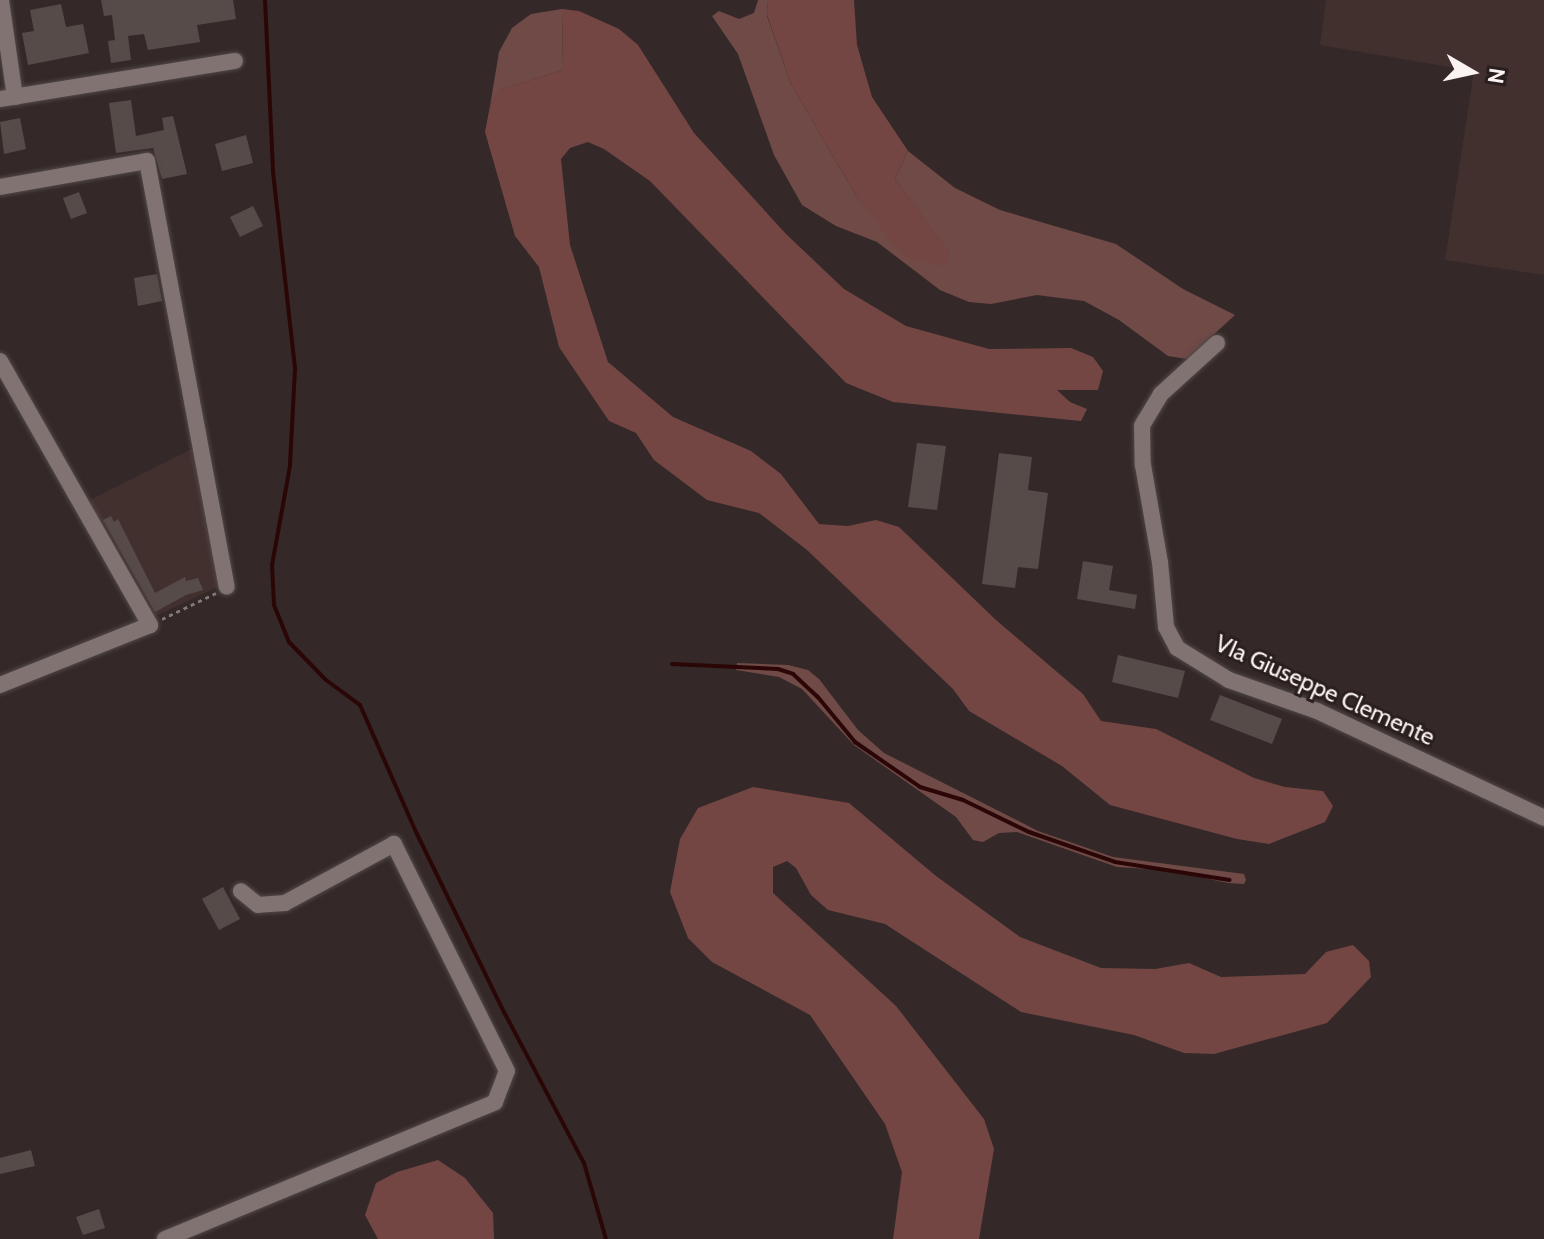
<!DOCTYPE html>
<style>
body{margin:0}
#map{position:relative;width:1544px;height:1239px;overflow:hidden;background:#342928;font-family:Cabin,sans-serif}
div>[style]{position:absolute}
.built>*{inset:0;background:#42302f}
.green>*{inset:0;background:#704a47}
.forest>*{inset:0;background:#734643}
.stream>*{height:4px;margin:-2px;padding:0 2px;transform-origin:2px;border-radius:2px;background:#2b0606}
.building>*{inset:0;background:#574b4a}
.path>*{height:3px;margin-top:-1.5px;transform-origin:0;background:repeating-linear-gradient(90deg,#837978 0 4px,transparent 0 8px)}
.roads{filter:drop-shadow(0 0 2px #514847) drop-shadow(0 0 2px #514847)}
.minor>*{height:16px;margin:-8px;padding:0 8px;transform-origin:8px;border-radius:8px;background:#807372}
span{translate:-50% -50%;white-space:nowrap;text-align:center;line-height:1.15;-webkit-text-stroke:6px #291f1e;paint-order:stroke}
.street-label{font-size:24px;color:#faf3f2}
.north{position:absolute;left:1432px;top:32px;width:80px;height:80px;-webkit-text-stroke:6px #291f1e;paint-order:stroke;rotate:99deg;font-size:22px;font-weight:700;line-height:32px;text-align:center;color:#faf3f2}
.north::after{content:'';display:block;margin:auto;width:28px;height:36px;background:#faf3f2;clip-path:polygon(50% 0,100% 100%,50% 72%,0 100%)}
</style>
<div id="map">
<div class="built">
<i style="clip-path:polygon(1326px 0,1544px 0,1544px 275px,1445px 260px,1474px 71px,1320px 45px)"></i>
<i style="clip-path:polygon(194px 448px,220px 586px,153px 617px,86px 502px)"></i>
</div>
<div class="green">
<i style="clip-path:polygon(758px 0,768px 0,767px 16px,791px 84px,858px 199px,950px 254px,895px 179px,908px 151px,955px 188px,1000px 210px,1116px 244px,1183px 289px,1235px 315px,1187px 359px,1168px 356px,1119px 320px,1084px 301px,1037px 295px,991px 304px,969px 302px,940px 290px,877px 242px,836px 226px,802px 205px,774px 155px,738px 54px,712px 16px,719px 11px,739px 19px,754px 13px)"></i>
<i style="clip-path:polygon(562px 9px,563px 70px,499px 90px,490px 106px,499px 52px,512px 28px,531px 14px)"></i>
<i style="clip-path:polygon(737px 663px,788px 665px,808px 670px,819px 679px,858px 730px,884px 753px,1038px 831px,1113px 857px,1244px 874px,1246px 880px,1244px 884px,1228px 883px,1167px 870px,1117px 867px,1017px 832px,999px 833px,983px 842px,973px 840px,956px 817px,854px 745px,802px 689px,779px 677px,736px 670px)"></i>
</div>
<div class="forest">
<i style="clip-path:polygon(768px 0,854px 0,857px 45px,872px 97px,908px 151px,895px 179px,950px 253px,944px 266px,904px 257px,858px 199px,791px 84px,767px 15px)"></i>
<i style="clip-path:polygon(562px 9px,579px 11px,619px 29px,638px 45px,694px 133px,786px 234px,844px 289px,906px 326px,989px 349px,1071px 348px,1093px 357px,1103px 371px,1098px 390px,1057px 390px,1070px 402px,1087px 409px,1081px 421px,893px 402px,846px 383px,650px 181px,604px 149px,588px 142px,570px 148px,561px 159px,570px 245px,608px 362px,673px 417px,751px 451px,781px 474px,819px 524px,848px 526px,876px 520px,899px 527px,996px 620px,1083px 694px,1101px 721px,1156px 729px,1254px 778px,1285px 787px,1323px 791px,1333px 806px,1325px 822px,1269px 844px,1237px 839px,1110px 805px,1062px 766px,969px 711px,953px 689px,807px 550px,759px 513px,707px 500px,654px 460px,636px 433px,609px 421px,559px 347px,539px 267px,515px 236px,485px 132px,490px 106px,498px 90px,563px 70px)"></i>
<i style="clip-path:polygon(753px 787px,849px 803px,936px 876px,1020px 937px,1101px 968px,1155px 969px,1189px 963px,1221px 977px,1305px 974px,1326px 952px,1353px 945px,1369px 961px,1371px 977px,1327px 1023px,1214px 1054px,1184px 1053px,1134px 1035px,1021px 1012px,885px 924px,828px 910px,811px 895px,796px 868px,787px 861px,773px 867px,773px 893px,896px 1006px,984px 1119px,994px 1149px,979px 1239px,893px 1239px,902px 1172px,885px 1124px,810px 1015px,712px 962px,688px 938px,670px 892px,680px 839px,698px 808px)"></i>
<i style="clip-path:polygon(438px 1160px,465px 1178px,493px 1213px,494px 1239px,378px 1239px,365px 1215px,376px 1183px,397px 1172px)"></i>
</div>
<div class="stream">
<i style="left:265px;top:0;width:172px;rotate:87.3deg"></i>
<i style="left:273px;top:172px;width:198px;rotate:83.6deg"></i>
<i style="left:295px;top:369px;width:97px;rotate:93deg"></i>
<i style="left:290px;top:466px;width:101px;rotate:100.3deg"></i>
<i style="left:272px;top:565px;width:40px;rotate:87.1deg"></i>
<i style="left:274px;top:605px;width:40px;rotate:68deg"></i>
<i style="left:289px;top:642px;width:53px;rotate:45.8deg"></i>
<i style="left:326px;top:680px;width:42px;rotate:36.3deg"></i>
<i style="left:360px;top:705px;width:141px;rotate:66.2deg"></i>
<i style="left:417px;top:834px;width:198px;rotate:64deg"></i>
<i style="left:504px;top:1012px;width:171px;rotate:62.1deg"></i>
<i style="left:584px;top:1163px;width:79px;rotate:73.9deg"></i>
<i style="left:672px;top:664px;width:106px;rotate:2.7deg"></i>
<i style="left:778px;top:669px;width:16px;rotate:18deg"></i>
<i style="left:793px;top:674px;width:33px;rotate:43deg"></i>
<i style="left:817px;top:696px;width:60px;rotate:50.4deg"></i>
<i style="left:855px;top:742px;width:79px;rotate:34.7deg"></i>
<i style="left:920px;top:787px;width:45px;rotate:16.8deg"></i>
<i style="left:963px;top:800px;width:73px;rotate:25.9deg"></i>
<i style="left:1029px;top:832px;width:91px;rotate:19.2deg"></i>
<i style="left:1115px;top:862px;width:116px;rotate:8.9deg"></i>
</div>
<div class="building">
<i style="clip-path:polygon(101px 0,233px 0,236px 19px,197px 25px,200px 42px,148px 50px,144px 34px,128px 36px,131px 60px,111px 63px,108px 41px,115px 40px,112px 15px,104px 16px)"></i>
<i style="clip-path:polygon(61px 4px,66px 27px,83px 24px,89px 53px,28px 65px,22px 33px,34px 31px,30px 10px)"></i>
<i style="clip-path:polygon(131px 100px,136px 136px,164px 130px,162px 118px,173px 116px,187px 174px,162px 179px,153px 148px,116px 153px,109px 103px)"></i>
<i style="clip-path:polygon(20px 118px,26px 149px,4px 154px,0 122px)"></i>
<i style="clip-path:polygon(246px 135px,253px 163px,222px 171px,215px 144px)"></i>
<i style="clip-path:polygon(79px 192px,87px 213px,71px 219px,63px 198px)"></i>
<i style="clip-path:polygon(253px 206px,263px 226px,240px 237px,230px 217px)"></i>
<i style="clip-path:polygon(157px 274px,162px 301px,138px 306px,134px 278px)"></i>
<i style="clip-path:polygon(917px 443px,946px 446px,937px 510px,908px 507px)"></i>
<i style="clip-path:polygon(999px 453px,1032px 457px,1028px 490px,1048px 493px,1038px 569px,1018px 567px,1015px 588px,982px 584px)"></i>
<i style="clip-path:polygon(111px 516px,114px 522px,118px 519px,155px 593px,185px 577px,186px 581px,198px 578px,203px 590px,186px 595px,155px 612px,103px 520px)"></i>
<i style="clip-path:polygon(1083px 561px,1113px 566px,1109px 590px,1137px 595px,1135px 609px,1077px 599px)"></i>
<i style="clip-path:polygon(1118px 655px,1185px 671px,1178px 698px,1112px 682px)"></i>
<i style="clip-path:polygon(1220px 695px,1282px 719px,1272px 744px,1210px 720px)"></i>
<i style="clip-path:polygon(223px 887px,240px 919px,219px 930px,202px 899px)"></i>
<i style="clip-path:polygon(31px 1150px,35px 1166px,0 1174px,0 1158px)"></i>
<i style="clip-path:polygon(99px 1209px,105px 1228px,83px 1235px,76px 1217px)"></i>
</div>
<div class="path">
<i style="left:162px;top:619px;width:60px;rotate:-25.7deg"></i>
</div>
<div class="roads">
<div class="minor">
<i style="left:1px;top:0;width:98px;rotate:81.8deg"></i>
<i style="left:0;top:99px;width:238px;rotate:-9.2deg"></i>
<i style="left:0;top:187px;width:149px;rotate:-10deg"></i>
<i style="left:147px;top:161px;width:433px;rotate:79.4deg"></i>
<i style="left:1217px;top:343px;width:76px;rotate:137.7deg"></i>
<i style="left:1161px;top:394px;width:37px;rotate:121deg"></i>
<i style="left:1142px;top:426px;width:39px;rotate:89deg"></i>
<i style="left:1143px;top:465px;width:98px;rotate:80.1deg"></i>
<i style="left:1160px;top:562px;width:65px;rotate:84.7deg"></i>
<i style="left:1166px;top:627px;width:24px;rotate:62deg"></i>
<i style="left:1177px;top:648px;width:61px;rotate:31.6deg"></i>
<i style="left:1229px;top:680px;width:93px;rotate:19.4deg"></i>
<i style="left:1317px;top:711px;width:251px;rotate:25.2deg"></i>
<i style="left:0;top:361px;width:304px;rotate:60.4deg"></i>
<i style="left:150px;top:625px;width:162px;rotate:158.2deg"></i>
<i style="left:165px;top:1239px;width:357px;rotate:-22.5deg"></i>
<i style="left:495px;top:1102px;width:33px;rotate:-69deg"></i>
<i style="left:507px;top:1071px;width:254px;rotate:-116.5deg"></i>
<i style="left:394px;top:844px;width:124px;rotate:151.6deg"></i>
<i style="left:285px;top:903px;width:27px;rotate:176deg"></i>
<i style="left:258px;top:905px;width:22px;rotate:-141deg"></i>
</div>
</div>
<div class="street-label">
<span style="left:1325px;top:690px;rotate:24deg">VIa Giuseppe Clemente</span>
</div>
<div class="north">N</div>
</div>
